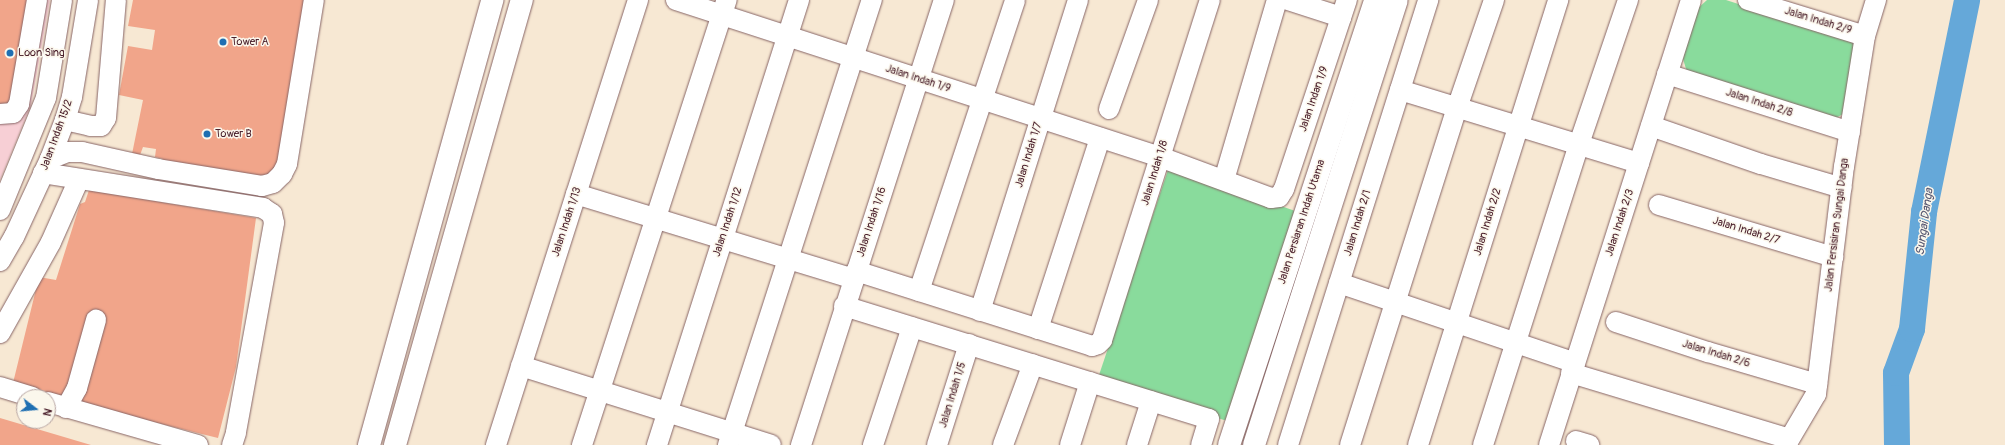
<!DOCTYPE html>
<style>
body{margin:0}
#map{position:relative;width:2005px;height:445px;overflow:hidden;background:#f7e8d3;font-family:Pangolin,sans-serif}
div>[style]{position:absolute}
.built>*{inset:0;background:#f7cfd5}
.green>*{inset:0;background:#89db9c}
.river>*{height:26px;margin:-13px;padding:0 13px;transform-origin:13px;border-radius:13px;background:#65a8d9}
.building>*{inset:0;background:#f1a58a}
.roads{filter:drop-shadow(0 0 1px #876566) drop-shadow(0 0 1px #876566)}
.minor>*{height:20px;margin:-10px;padding:0 10px;transform-origin:10px;border-radius:10px;background:#fff}
.major>*{height:22px;margin:-11px;padding:0 11px;transform-origin:11px;border-radius:11px;background:#fff}
.highway>*{height:22px;margin:-11px;padding:0 11px;transform-origin:11px;border-radius:11px;background:#fff}
.dots>*{width:11px;height:11px;translate:-50% -50%;box-sizing:border-box;border:2px solid #fbf7ec;border-radius:50%}
span{translate:-50% -50%;white-space:nowrap;text-align:center;line-height:1.15;-webkit-text-stroke:3px #fbf7ec;paint-order:stroke}
.street-label{font-size:11px;color:#4a1f2b}
.poi-label{font-size:11px;color:#4a1f2b}
.left{translate:0 -50%;text-align:left}
.water-label{font-size:12px;color:#555671;font-style:italic}
.north{position:absolute;left:16px;top:389px;width:40px;height:40px;box-sizing:border-box;background:#fbf7ec;border:1px solid #b4a19f;border-radius:50%;rotate:106deg;font-size:11px;font-weight:700;line-height:16px;text-align:center;color:#4a1f2b}
.north::after{content:'';display:block;margin:auto;width:14px;height:18px;background:#1f6fb2;clip-path:polygon(50% 0,100% 100%,50% 72%,0 100%)}
</style>
<div id="map">
<div class="built">
<i style="clip-path:polygon(0 0,50px 0,31px 105px,0 180px)"></i>
</div>
<div class="green">
<i style="clip-path:polygon(1707px 0,1726px 0,1859px 43px,1849px 111px,1830px 121px,1687px 72px,1683px 59px,1696px 10px)"></i>
<i style="clip-path:polygon(1169px 167px,1304px 214px,1237px 424px,1097px 381px)"></i>
</div>
<div class="river">
<i style="left:1897px;top:445px;width:72px;rotate:-90.8deg"></i>
<i style="left:1896px;top:373px;width:47px;rotate:-70deg"></i>
<i style="left:1912px;top:329px;width:118px;rotate:-84.1deg"></i>
<i style="left:1924px;top:212px;width:216px;rotate:-78.5deg"></i>
</div>
<div class="building">
<i style="clip-path:polygon(0 0,30px 0,10px 107px,0 106px)"></i>
<i style="clip-path:polygon(133px 0,309px 0,282px 167px,263px 180px,162px 163px,163px 159px,155px 157px,156px 149px,143px 147px,140px 155px,132px 154px,143px 100px,119px 95px,128px 46px,152px 50px,155px 30px,128px 26px)"></i>
<i style="clip-path:polygon(89px 190px,256px 218px,236px 367px,218px 438px,12px 387px,39px 277px,56px 280px,80px 204px,85px 202px)"></i>
<i style="clip-path:polygon(0 418px,91px 445px,0 445px)"></i>
</div>
<div class="roads">
<div class="minor">
<i style="left:676px;top:0;width:509px;rotate:17.97deg"></i>
<i style="left:1160px;top:157px;width:118px;rotate:20.3deg"></i>
<i style="left:1271px;top:198px;width:8px;rotate:-7deg"></i>
<i style="left:1279px;top:197px;width:9px;rotate:-58deg"></i>
<i style="left:1284px;top:189px;width:199px;rotate:-71.6deg"></i>
<i style="left:1288px;top:0;width:56px;rotate:17.8deg"></i>
<i style="left:1748px;top:0;width:122px;rotate:17.1deg"></i>
<i style="left:1667px;top:74px;width:192px;rotate:17.6deg"></i>
<i style="left:1400px;top:90px;width:250px;rotate:17deg"></i>
<i style="left:1109px;top:109px;width:116px;rotate:-70.3deg"></i>
<i style="left:0;top:114px;width:13px;rotate:-4deg"></i>
<i style="left:13px;top:113px;width:11px;rotate:-56deg"></i>
<i style="left:19px;top:104px;width:106px;rotate:-80.2deg"></i>
<i style="left:65px;top:120px;width:26px;rotate:13deg"></i>
<i style="left:90px;top:126px;width:11px"></i>
<i style="left:101px;top:126px;width:9px;rotate:-58deg"></i>
<i style="left:106px;top:118px;width:118px;rotate:-85.2deg"></i>
<i style="left:1651px;top:126px;width:116px;rotate:19.1deg"></i>
<i style="left:1761px;top:164px;width:84px;rotate:16.5deg"></i>
<i style="left:50px;top:159px;width:18px;rotate:-22deg"></i>
<i style="left:67px;top:152px;width:15px"></i>
<i style="left:82px;top:152px;width:78px;rotate:12.6deg"></i>
<i style="left:158px;top:169px;width:105px;rotate:9.3deg"></i>
<i style="left:262px;top:186px;width:11px;rotate:-15deg"></i>
<i style="left:273px;top:183px;width:13px;rotate:-45deg"></i>
<i style="left:282px;top:174px;width:11px;rotate:-63deg"></i>
<i style="left:287px;top:164px;width:166px;rotate:-80.7deg"></i>
<i style="left:43px;top:173px;width:223px;rotate:9deg"></i>
<i style="left:263px;top:208px;width:11px;rotate:34deg"></i>
<i style="left:272px;top:214px;width:9px;rotate:77deg"></i>
<i style="left:274px;top:223px;width:213px;rotate:100.3deg"></i>
<i style="left:236px;top:433px;width:13px;rotate:108deg"></i>
<i style="left:1224px;top:180px;width:188px;rotate:-73.6deg"></i>
<i style="left:576px;top:194px;width:291px;rotate:17deg"></i>
<i style="left:1659px;top:205px;width:182px;rotate:16.6deg"></i>
<i style="left:0;top:210px;width:121px;rotate:-67.7deg"></i>
<i style="left:46px;top:98px;width:99px;rotate:-80.7deg"></i>
<i style="left:0;top:261px;width:28px;rotate:-60deg"></i>
<i style="left:14px;top:237px;width:86px;rotate:-65.2deg"></i>
<i style="left:50px;top:159px;width:42px;rotate:-69deg"></i>
<i style="left:65px;top:120px;width:24px;rotate:-73deg"></i>
<i style="left:72px;top:97px;width:98px;rotate:-80.6deg"></i>
<i style="left:856px;top:271px;width:248px;rotate:17.6deg"></i>
<i style="left:1092px;top:346px;width:6px;rotate:-18deg"></i>
<i style="left:1098px;top:344px;width:6px;rotate:-45deg"></i>
<i style="left:1102px;top:340px;width:357px;rotate:-72.4deg"></i>
<i style="left:1339px;top:283px;width:249px;rotate:18.7deg"></i>
<i style="left:919px;top:291px;width:306px;rotate:-71.7deg"></i>
<i style="left:844px;top:306px;width:382px;rotate:17.2deg"></i>
<i style="left:1209px;top:419px;width:27px;rotate:107deg"></i>
<i style="left:980px;top:311px;width:326px;rotate:-72.5deg"></i>
<i style="left:1616px;top:322px;width:97px;rotate:18.1deg"></i>
<i style="left:1708px;top:352px;width:114px;rotate:16.4deg"></i>
<i style="left:1038px;top:329px;width:201px;rotate:-72deg"></i>
<i style="left:0;top:333px;width:104px;rotate:-60.7deg"></i>
<i style="left:51px;top:242px;width:69px;rotate:-66deg"></i>
<i style="left:521px;top:366px;width:262px;rotate:17.5deg"></i>
<i style="left:1571px;top:373px;width:228px;rotate:16.8deg"></i>
<i style="left:0;top:387px;width:34px;rotate:17deg"></i>
<i style="left:48px;top:402px;width:156px;rotate:16deg"></i>
<i style="left:66px;top:408px;width:23px;rotate:-61deg"></i>
<i style="left:77px;top:388px;width:71px;rotate:-74.4deg"></i>
<i style="left:1576px;top:441px;width:14px;rotate:17deg"></i>
<i style="left:496px;top:445px;width:467px;rotate:-72.3deg"></i>
<i style="left:582px;top:445px;width:468px;rotate:-72deg"></i>
<i style="left:657px;top:445px;width:467px;rotate:-72.3deg"></i>
<i style="left:728px;top:445px;width:468px;rotate:-72.1deg"></i>
<i style="left:801px;top:445px;width:467px;rotate:-72.2deg"></i>
<i style="left:873px;top:445px;width:124px;rotate:-71.7deg"></i>
<i style="left:937px;top:445px;width:106px;rotate:-72.4deg"></i>
<i style="left:1003px;top:445px;width:86px;rotate:-69.7deg"></i>
<i style="left:1070px;top:445px;width:66px;rotate:-72.4deg"></i>
<i style="left:1137px;top:445px;width:46px;rotate:-72.3deg"></i>
<i style="left:1288px;top:445px;width:467px;rotate:-72.5deg"></i>
<i style="left:1350px;top:445px;width:354px;rotate:-72.4deg"></i>
<i style="left:1457px;top:108px;width:114px;rotate:-71.1deg"></i>
<i style="left:1418px;top:445px;width:467px;rotate:-72.5deg"></i>
<i style="left:1483px;top:445px;width:316px;rotate:-72.3deg"></i>
<i style="left:1579px;top:144px;width:152px;rotate:-71.2deg"></i>
<i style="left:1549px;top:445px;width:467px;rotate:-72.3deg"></i>
<i style="left:1786px;top:445px;width:59px;rotate:-59.5deg"></i>
<i style="left:1816px;top:394px;width:229px;rotate:-83deg"></i>
<i style="left:1844px;top:167px;width:133px;rotate:-80.9deg"></i>
<i style="left:1865px;top:36px;width:38px;rotate:-73deg"></i>
</div>
<div class="major">
<i style="left:1229px;top:445px;width:468px;rotate:-71.8deg"></i>
<i style="left:1254px;top:445px;width:467px;rotate:-72.2deg"></i>
</div>
<div class="highway">
<i style="left:369px;top:445px;width:462px;rotate:-74.5deg"></i>
<i style="left:395px;top:445px;width:463px;rotate:-74.1deg"></i>
</div>
</div>
<div class="dots">
<i style="left:223px;top:42px;background:#1f6fb2"></i>
<i style="left:10px;top:53px;background:#1f6fb2"></i>
<i style="left:207px;top:134px;background:#1f6fb2"></i>
</div>
<div class="street-label">
<span style="left:1818px;top:21px;rotate:17deg">Jalan Indah 2/9</span>
<span style="left:918px;top:79px;rotate:18deg">Jalan Indah 1/9</span>
<span style="left:1314px;top:99px;rotate:-71deg">Jalan Indan 1/9</span>
<span style="left:1759px;top:103px;rotate:18deg">Jalan Indah 2/8</span>
<span style="left:57px;top:135px;rotate:-70deg">Jalan Indah 15/2</span>
<span style="left:1029px;top:155px;rotate:-73deg">Jalan Indah 1/7</span>
<span style="left:1155px;top:173px;rotate:-73deg">Jalan Indah 1/8</span>
<span style="left:567px;top:222px;rotate:-72deg">Jalan Indah 1/13</span>
<span style="left:728px;top:222px;rotate:-72deg">Jalan Indah 1/12</span>
<span style="left:872px;top:222px;rotate:-72deg">Jalan Indah 1/16</span>
<span style="left:1302px;top:222px;rotate:-72deg">Jalan Persiaran Indah Utama</span>
<span style="left:1488px;top:222px;rotate:-73deg">Jalan Indah 2/2</span>
<span style="left:1358px;top:223px;rotate:-73deg">Jalan Indah 2/1</span>
<span style="left:1620px;top:223px;rotate:-72deg">Jalan Indah 2/3</span>
<span style="left:1837px;top:225px;rotate:-83deg">Jalan Persisiran Sungai Danga</span>
<span style="left:1746px;top:231px;rotate:17deg">Jalan Indah 2/7</span>
<span style="left:1716px;top:354px;rotate:17deg">Jalan Indah 2/6</span>
<span style="left:953px;top:395px;rotate:-73deg">Jalan Indah 1/5</span>
</div>
<div class="poi-label">
<span class="left" style="left:231px;top:42px">Tower A</span>
<span class="left" style="left:18px;top:53px">Loon Sing</span>
<span class="left" style="left:215px;top:134px">Tower B</span>
</div>
<div class="water-label">
<span style="left:1925px;top:222px;rotate:-82deg">Sungai Danga</span>
</div>
<div class="north">N</div>
</div>
